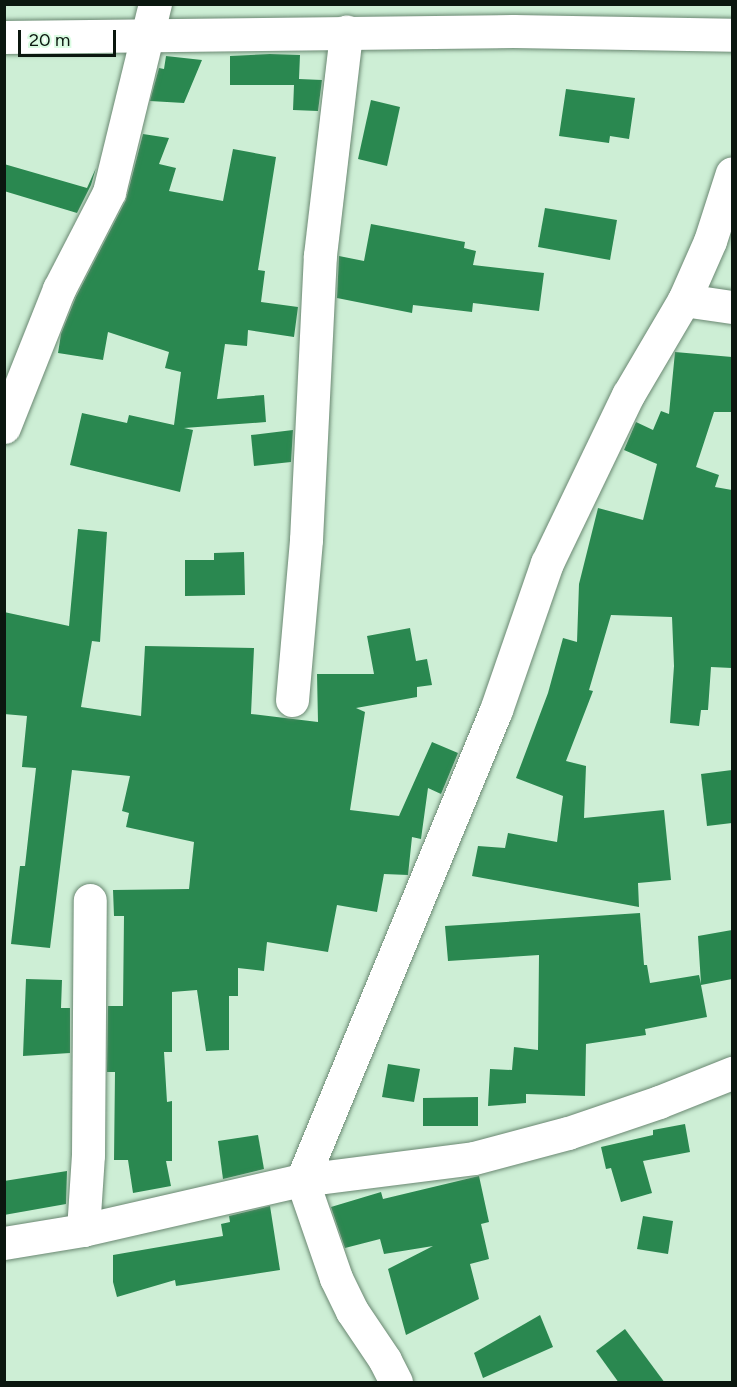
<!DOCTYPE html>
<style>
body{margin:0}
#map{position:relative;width:737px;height:1387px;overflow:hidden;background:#cdeed5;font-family:Figtree,sans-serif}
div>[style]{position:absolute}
.building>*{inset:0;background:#2a8850}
.roads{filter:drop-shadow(0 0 2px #6a8872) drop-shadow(0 0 2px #6a8872)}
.street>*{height:33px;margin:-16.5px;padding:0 16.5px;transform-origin:16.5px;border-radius:16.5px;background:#fff}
span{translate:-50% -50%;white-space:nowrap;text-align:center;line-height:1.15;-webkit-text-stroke:4.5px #dafce2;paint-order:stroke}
.frame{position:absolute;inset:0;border:6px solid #0b170f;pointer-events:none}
.scale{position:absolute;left:18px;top:30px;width:98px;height:27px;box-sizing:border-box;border:3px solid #0b170f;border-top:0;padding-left:8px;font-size:18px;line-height:21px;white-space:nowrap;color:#0b170f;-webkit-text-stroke:4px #dafce2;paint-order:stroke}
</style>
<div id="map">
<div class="building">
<i style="clip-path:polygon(270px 54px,300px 55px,299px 79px,322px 80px,318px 111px,293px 110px,294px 85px,230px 85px,230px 56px)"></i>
<i style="clip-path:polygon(166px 56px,202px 60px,184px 103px,150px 101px,159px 68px,164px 69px)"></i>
<i style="clip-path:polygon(566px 89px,635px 98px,629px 139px,610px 136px,609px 143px,559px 136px)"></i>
<i style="clip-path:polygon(371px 100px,400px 107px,387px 166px,358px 159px)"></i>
<i style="clip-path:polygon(143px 134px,169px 138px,159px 164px,176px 168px,169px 191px,223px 201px,233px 149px,276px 157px,258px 270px,265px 271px,261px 302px,298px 307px,294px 337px,248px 330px,247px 346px,225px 344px,217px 399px,264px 395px,266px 422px,184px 428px,193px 430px,180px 492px,70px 465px,82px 413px,127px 423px,129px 415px,174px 425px,181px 372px,165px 368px,169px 352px,108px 332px,103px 360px,58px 353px,61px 334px,76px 297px,126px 200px)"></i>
<i style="clip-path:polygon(4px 164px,87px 188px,96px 168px,91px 185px,77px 213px,4px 191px)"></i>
<i style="clip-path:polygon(545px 208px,617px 220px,610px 260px,538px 247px)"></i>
<i style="clip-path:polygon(371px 224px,465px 242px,464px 248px,476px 251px,473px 265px,544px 273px,539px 311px,473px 303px,472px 312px,413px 305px,412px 313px,337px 298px,339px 256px,364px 261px)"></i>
<i style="clip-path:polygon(675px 352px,732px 357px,732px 412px,714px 412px,696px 467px,719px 475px,715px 487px,732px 490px,732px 668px,711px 667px,708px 710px,701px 710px,699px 726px,670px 723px,674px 666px,672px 617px,611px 615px,589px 690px,593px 691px,566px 761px,586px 766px,584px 818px,664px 810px,671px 880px,638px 883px,639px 907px,472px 876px,478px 846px,505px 848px,508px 833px,557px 842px,563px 796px,516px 778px,548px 693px,563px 638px,577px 642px,579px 584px,598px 508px,643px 520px,657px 464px,624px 450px,636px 422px,653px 430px,661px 411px,669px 414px)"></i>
<i style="clip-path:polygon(293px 430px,291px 462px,254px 466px,251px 435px)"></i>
<i style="clip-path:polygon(78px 529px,107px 532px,100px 642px,92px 641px,81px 707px,141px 716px,145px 646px,254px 648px,251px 714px,318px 722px,317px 674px,374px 674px,367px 636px,410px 628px,416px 661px,427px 659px,432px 685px,417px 687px,417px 697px,356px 708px,365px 712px,350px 810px,399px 816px,432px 742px,458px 753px,441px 794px,428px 788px,421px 839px,412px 837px,408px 875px,384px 874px,377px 912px,337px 905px,328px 952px,267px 942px,264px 971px,238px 968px,238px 996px,229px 996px,229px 1050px,206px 1051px,197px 990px,172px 992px,172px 1052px,164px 1052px,167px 1102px,172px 1101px,172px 1161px,166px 1161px,171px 1186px,133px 1193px,128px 1160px,114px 1160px,115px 1072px,107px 1072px,108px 1006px,123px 1006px,124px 916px,114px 916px,113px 890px,189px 889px,194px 842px,126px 827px,129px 813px,122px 811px,130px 776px,72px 770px,50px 948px,11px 944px,20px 866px,25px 866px,36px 768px,22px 767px,27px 716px,4px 714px,4px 612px,69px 626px)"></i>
<i style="clip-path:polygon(244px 552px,245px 595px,185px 596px,185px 560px,214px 560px,214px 553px)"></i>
<i style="clip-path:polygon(732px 770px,732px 823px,707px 826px,701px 774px)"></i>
<i style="clip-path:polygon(640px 913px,644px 965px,647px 965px,650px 983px,699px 975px,701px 984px,698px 936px,732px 930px,732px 979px,701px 985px,707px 1017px,645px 1029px,646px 1035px,586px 1044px,585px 1096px,526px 1094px,526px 1103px,488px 1106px,490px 1069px,512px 1070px,514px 1047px,538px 1050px,539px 955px,448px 961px,445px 926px)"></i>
<i style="clip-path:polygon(26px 979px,62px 980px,61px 1008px,70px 1008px,70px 1053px,23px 1056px)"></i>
<i style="clip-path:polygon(388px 1064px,420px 1069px,414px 1102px,382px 1097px)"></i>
<i style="clip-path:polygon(478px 1097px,478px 1126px,423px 1126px,423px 1098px)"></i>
<i style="clip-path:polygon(685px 1124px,690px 1152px,643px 1161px,652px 1193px,621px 1202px,611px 1168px,606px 1169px,601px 1147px,653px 1135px,653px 1130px)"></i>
<i style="clip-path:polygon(258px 1135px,264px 1169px,223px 1179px,218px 1141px)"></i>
<i style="clip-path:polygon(67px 1171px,66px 1204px,4px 1215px,4px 1181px)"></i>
<i style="clip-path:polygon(479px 1176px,489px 1222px,481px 1224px,489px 1259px,470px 1264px,479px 1299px,406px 1335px,388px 1269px,433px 1246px,384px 1254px,380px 1239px,345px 1248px,331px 1207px,381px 1192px,383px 1199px)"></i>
<i style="clip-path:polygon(270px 1206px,280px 1270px,176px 1286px,175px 1280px,117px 1297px,113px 1282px,113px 1255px,223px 1236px,221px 1224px,230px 1222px,229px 1216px)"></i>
<i style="clip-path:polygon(643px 1216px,673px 1221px,668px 1254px,637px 1249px)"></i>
<i style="clip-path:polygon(540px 1315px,553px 1347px,483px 1378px,474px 1353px)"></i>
<i style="clip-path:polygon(625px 1329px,665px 1383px,619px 1383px,596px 1351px)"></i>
</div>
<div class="roads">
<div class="street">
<i style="left:4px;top:37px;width:509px;rotate:-0.68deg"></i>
<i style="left:513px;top:31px;width:219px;rotate:1deg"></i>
<i style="left:684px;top:300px;width:49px;rotate:8.3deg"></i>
<i style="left:4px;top:427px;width:149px;rotate:-68.3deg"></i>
<i style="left:59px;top:289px;width:109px;rotate:-62.7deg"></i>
<i style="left:109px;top:192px;width:194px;rotate:-76.3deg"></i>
<i style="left:292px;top:700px;width:161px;rotate:-85deg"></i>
<i style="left:306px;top:540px;width:285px;rotate:-87.2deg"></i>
<i style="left:320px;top:255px;width:225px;rotate:-83.3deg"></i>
<i style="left:83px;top:1230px;width:75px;rotate:-86.2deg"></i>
<i style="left:88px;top:1155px;width:255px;rotate:-89.6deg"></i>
<i style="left:4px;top:1243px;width:80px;rotate:-9.3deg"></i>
<i style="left:83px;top:1230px;width:225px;rotate:-12.9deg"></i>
<i style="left:302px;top:1180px;width:173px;rotate:-7.3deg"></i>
<i style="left:474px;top:1158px;width:97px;rotate:-14.9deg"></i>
<i style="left:568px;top:1133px;width:96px;rotate:-18.8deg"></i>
<i style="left:659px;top:1102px;width:79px;rotate:-21.7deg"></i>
<i style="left:396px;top:1382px;width:25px;rotate:-117deg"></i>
<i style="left:385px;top:1360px;width:59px;rotate:-124deg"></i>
<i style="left:352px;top:1311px;width:37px;rotate:-116deg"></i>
<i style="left:336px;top:1278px;width:104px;rotate:-109.1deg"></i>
<i style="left:302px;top:1180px;width:508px;rotate:-67.57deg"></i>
<i style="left:496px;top:710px;width:156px;rotate:-70.9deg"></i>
<i style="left:547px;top:563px;width:187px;rotate:-64.3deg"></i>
<i style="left:628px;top:395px;width:110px;rotate:-59.5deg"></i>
<i style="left:684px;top:300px;width:64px;rotate:-66.2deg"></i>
<i style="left:710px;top:241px;width:71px;rotate:-72.1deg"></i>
</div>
</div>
<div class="frame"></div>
<div class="scale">20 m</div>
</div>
